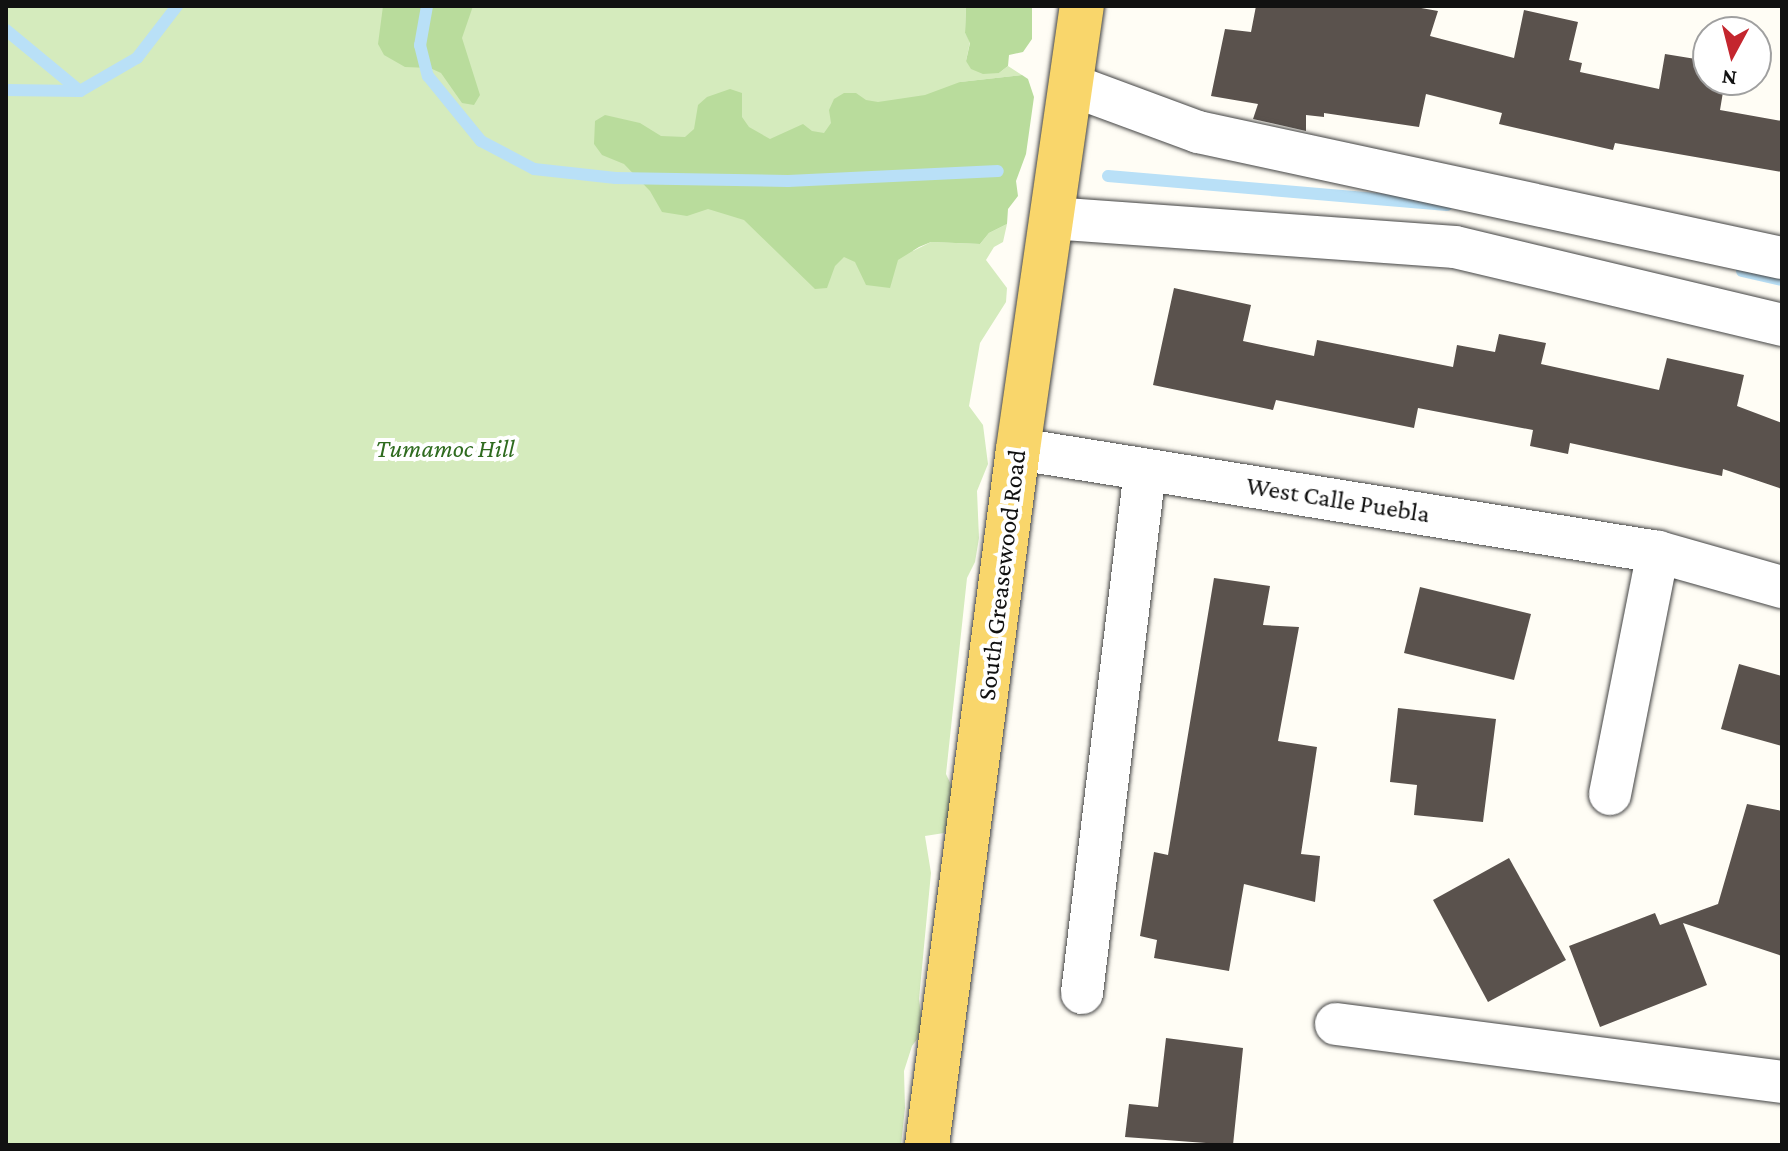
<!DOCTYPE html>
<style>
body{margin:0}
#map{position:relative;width:1788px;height:1151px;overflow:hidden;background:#fffdf5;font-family:"Crimson Pro",serif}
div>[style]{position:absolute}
.green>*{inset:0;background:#d5ebbd}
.forest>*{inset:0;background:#b9dc9c}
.stream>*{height:12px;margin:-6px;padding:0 6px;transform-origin:6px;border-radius:6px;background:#b9e0f7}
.building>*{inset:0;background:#5a524d}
.roads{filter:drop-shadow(0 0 2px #444) drop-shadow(0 0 2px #444)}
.minor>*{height:42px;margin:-21px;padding:0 21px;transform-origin:21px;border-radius:21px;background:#fff}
.major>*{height:44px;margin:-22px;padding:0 22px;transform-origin:22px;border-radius:22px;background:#f9d66b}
span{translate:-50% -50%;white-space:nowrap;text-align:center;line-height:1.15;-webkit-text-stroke:8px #fff;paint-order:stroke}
.park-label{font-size:26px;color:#2f6b1f;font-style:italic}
.street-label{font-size:26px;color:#111}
.frame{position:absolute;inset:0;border:8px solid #111;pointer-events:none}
.north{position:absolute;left:1692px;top:16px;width:80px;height:80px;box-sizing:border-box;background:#fff;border:2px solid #a0a0a0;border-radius:50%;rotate:187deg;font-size:22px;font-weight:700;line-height:32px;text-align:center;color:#111}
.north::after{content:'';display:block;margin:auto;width:28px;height:36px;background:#c4262e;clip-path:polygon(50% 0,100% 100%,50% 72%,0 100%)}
</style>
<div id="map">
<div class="green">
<i style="clip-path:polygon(6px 6px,966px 6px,965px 33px,970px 42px,966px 61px,999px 73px,1008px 66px,1022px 75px,960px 82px,913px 251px,931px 242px,980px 244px,989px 233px,1007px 224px,1003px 242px,994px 247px,986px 260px,1007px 288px,1006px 302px,980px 343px,969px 406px,983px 425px,988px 464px,977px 491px,979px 538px,975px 562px,967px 578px,946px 774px,955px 793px,952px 818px,944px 833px,925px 836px,931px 873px,919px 999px,923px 1031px,912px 1046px,904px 1071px,905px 1108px,901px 1145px,6px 1145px)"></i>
</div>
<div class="forest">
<i style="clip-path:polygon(383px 6px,473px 6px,462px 38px,480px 95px,474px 105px,462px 103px,441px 73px,430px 68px,405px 67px,384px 55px,378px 44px)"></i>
<i style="clip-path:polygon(966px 6px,1032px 6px,1032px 39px,1023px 52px,1009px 55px,1008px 66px,999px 73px,983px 74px,971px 69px,966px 61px,970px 43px,965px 33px)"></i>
<i style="clip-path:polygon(1022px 75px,1028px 79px,1034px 97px,1026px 154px,1016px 181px,1018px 196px,1008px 209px,1007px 224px,989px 233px,980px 244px,931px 242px,919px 247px,898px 260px,890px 288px,866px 285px,855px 262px,844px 257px,835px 266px,827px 288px,815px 289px,744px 220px,708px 209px,687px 216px,662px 212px,650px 191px,624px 164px,602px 155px,594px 144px,595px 121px,605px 115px,640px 123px,661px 136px,685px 137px,694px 129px,698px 105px,707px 97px,730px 89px,742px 93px,742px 117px,749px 127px,770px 139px,803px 124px,812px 131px,824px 133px,831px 123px,829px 110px,834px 99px,844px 93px,856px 93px,866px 100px,878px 102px,925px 95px,960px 82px)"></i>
</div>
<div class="stream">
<i style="left:427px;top:6px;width:40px;rotate:100deg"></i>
<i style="left:420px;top:45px;width:32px;rotate:76deg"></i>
<i style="left:428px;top:76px;width:84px;rotate:50.8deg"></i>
<i style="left:481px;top:141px;width:60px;rotate:27.8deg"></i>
<i style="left:534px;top:169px;width:82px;rotate:6.3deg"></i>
<i style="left:616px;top:178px;width:172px;rotate:1deg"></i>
<i style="left:788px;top:181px;width:210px;rotate:-2.7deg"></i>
<i style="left:6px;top:30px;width:96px;rotate:39.5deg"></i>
<i style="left:6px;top:90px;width:74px;rotate:0.8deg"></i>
<i style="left:80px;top:91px;width:66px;rotate:-30.1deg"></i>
<i style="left:137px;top:58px;width:66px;rotate:-52.4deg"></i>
<i style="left:1108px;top:176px;width:340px;rotate:4.9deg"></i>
<i style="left:1742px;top:271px;width:41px;rotate:12.7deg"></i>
</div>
<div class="building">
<i style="clip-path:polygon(1256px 6px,1410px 6px,1438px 11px,1430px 36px,1514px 58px,1524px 10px,1578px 22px,1569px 60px,1582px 63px,1580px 72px,1659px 89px,1665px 54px,1708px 61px,1708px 80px,1725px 80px,1720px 110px,1782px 121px,1782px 172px,1615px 143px,1613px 150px,1499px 124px,1502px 113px,1426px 94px,1419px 127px,1324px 113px,1324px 117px,1306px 115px,1306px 131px,1253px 119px,1258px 104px,1211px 96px,1225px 29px,1251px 32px)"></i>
<i style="clip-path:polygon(1174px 288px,1251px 305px,1243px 341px,1314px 356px,1317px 340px,1453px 367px,1457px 345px,1495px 352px,1499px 334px,1546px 343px,1541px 364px,1659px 390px,1667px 358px,1744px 375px,1737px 406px,1782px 423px,1782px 489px,1723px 469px,1722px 476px,1570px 443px,1568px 454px,1530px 446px,1533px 430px,1418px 408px,1414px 428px,1276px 400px,1273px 410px,1153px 385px)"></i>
<i style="clip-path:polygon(1214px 578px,1270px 586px,1263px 625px,1299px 627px,1278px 741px,1317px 747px,1301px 854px,1320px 856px,1315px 902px,1244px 884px,1229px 971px,1154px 958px,1157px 940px,1140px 936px,1154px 852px,1168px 855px)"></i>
<i style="clip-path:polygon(1420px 587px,1531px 614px,1514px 680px,1404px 653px)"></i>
<i style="clip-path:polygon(1739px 664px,1782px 676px,1782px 746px,1721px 729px)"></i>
<i style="clip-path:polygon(1398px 708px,1496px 719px,1483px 822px,1414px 815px,1417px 785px,1390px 782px)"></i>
<i style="clip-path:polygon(1747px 804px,1782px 811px,1782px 956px,1683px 923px,1707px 985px,1600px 1027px,1569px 946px,1655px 913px,1660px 925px,1718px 904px)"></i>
<i style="clip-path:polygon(1509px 858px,1566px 960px,1488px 1002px,1433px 900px)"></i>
<i style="clip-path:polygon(1166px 1038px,1243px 1048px,1233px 1145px,1125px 1137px,1129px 1104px,1158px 1107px)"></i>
</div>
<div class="roads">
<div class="minor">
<i style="left:1071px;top:85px;width:135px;rotate:20.3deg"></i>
<i style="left:1198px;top:132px;width:597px;rotate:12.18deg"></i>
<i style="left:1051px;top:218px;width:405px;rotate:4.1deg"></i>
<i style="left:1455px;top:247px;width:336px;rotate:13.4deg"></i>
<i style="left:1018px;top:449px;width:648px;rotate:9.14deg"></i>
<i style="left:1658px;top:552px;width:129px;rotate:15.8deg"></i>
<i style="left:1610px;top:794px;width:247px;rotate:-78.8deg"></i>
<i style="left:1082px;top:993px;width:527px;rotate:-83.13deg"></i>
<i style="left:1336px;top:1024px;width:450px;rotate:7.4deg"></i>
</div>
<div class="major">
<i style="left:927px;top:1145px;width:702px;rotate:-82.55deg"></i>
<i style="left:1018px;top:449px;width:448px;rotate:-81.8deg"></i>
</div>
</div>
<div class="park-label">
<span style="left:445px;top:449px">Tumamoc Hill</span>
</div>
<div class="street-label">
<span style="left:1338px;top:500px;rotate:9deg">West Calle Puebla</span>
<span style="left:1002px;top:575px;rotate:-83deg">South Greasewood Road</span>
</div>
<div class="frame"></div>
<div class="north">N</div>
</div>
